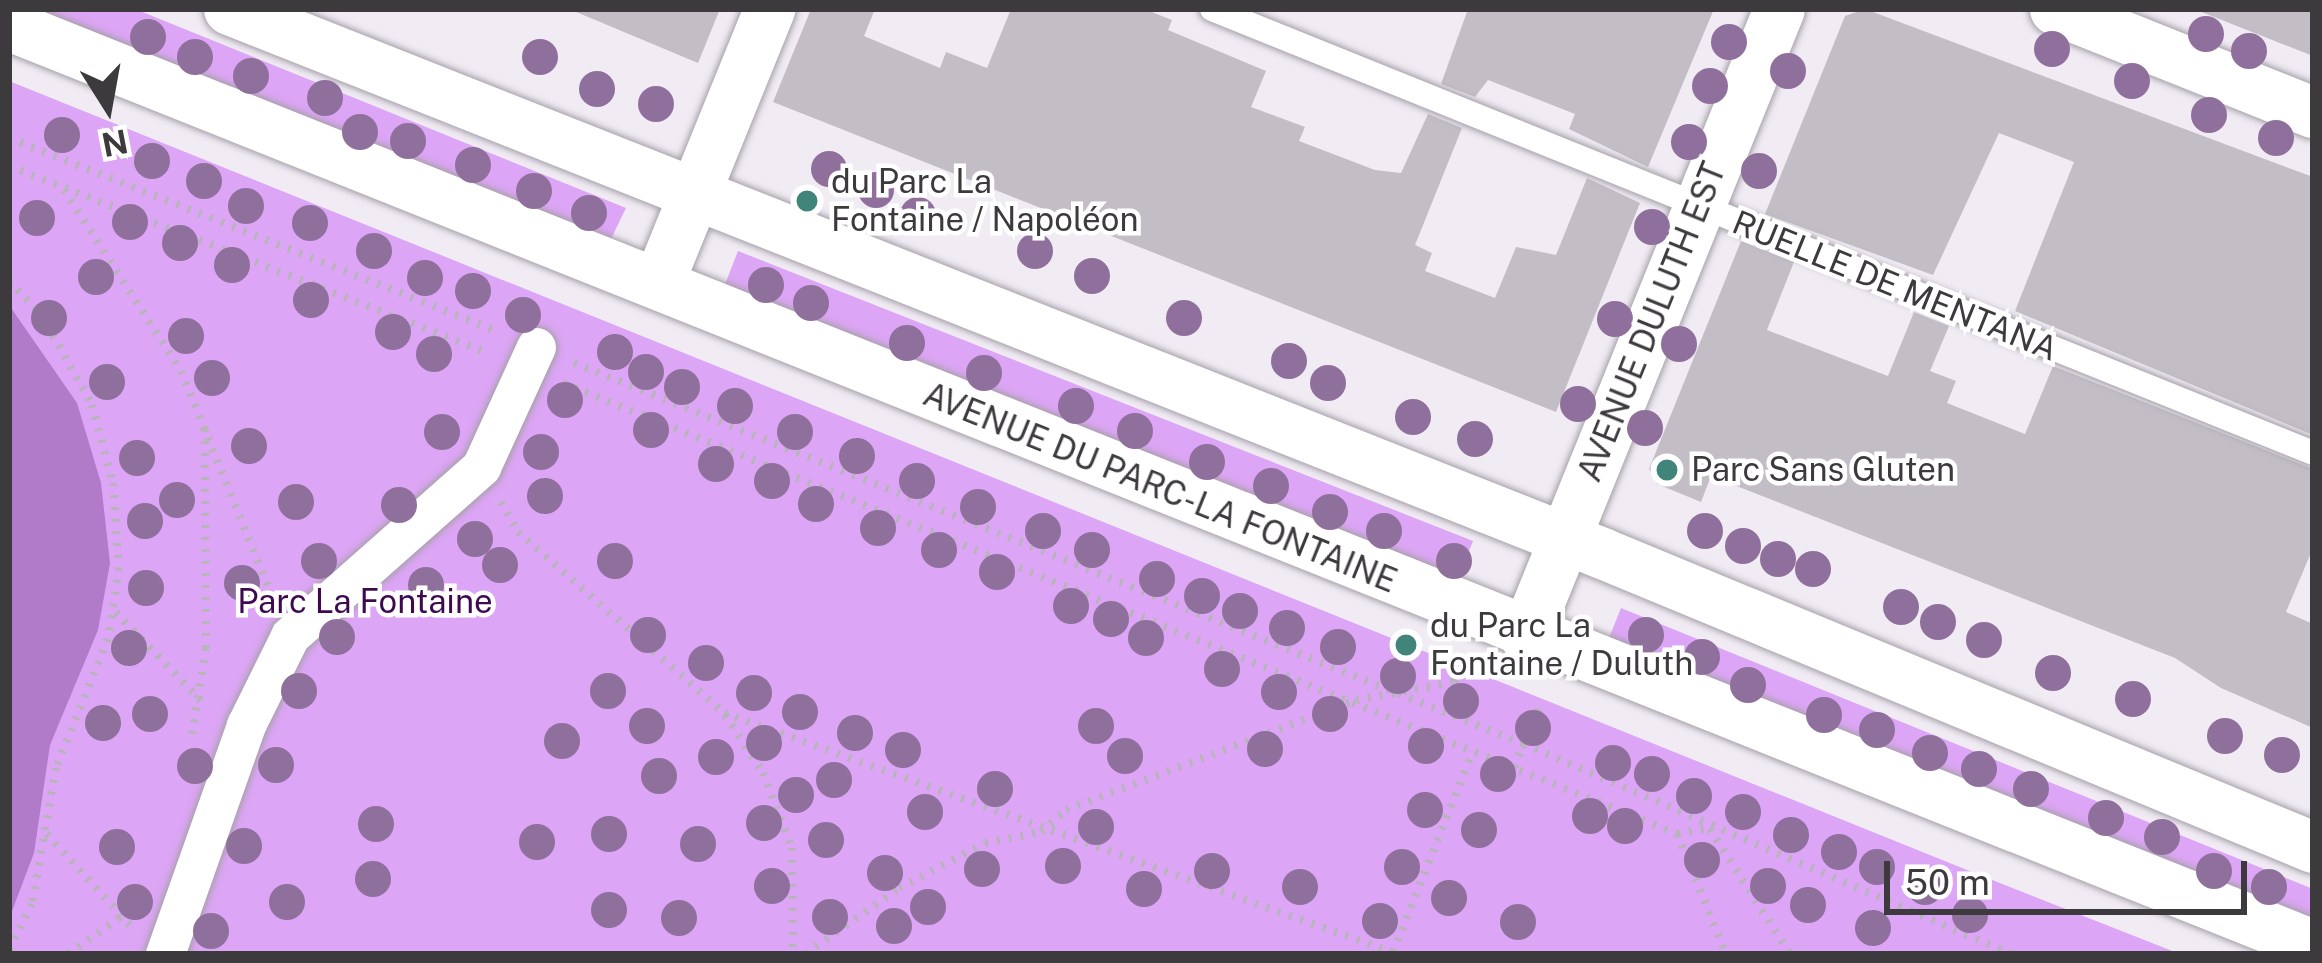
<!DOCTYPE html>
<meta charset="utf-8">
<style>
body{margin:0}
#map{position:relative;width:2322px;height:963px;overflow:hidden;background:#f1ebf4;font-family:"Public Sans",sans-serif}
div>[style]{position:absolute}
.green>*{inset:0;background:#dca5f5}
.water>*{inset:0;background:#b27bc9}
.building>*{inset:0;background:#c3bec6}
.path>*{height:8px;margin-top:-4px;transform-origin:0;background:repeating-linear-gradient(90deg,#b9b4bb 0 3px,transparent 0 12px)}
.roads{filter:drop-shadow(0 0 3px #a6a1a9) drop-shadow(0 0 3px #a6a1a9)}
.service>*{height:24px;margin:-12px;padding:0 12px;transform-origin:12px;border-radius:12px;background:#fff}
.pedestrian>*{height:39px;margin:-19.5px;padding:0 19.5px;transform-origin:19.5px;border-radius:19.5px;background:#fff}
.minor>*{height:51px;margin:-25.5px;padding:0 25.5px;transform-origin:25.5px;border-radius:25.5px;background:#fff}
.trees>*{width:36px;height:36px;margin:-18px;border-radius:50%;background:#8f6f9b}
.dots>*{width:33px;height:33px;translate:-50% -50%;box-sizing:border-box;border:6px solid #fff;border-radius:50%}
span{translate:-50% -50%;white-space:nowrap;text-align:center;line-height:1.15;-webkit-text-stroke:9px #fff;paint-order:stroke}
.poi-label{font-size:33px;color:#3c3a3d}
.left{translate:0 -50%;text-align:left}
.street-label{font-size:33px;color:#3c3a3d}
.park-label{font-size:33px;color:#3f0952}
.frame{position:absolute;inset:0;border:12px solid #3c3a3d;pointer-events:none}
.north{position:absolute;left:48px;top:48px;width:120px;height:120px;-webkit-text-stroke:9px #fff;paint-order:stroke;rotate:169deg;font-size:33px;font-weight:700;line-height:48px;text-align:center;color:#3c3a3d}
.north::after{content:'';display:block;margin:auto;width:42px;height:54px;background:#3c3a3d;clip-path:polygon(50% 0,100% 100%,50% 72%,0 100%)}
.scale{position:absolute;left:1884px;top:861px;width:363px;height:54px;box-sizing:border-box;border:6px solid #3c3a3d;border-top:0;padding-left:15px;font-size:36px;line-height:42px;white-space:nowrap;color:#3c3a3d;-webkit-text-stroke:9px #fff;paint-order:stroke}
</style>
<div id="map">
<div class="green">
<i style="clip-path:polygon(24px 9px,135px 9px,626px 208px,609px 243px)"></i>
<i style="clip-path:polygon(9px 81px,1972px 872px,2180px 954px,9px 954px)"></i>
<i style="clip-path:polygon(738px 251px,1473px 541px,1459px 577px,724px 287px)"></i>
<i style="clip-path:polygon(1621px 608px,2313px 889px,2313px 928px,1607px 643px)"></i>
</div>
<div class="water">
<i style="clip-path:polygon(9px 305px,77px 403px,101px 483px,110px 563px,98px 630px,50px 745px,34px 853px,9px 919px)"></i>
</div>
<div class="building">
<i style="clip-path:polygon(569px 9px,720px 9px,698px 63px)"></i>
<i style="clip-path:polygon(811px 9px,875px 9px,864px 36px,940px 68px,946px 52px,987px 68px,1011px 9px,1144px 9px,1172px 20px,1168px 30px,1266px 71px,1251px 107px,1305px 127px,1299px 141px,1375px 170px,1401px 173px,1428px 114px,1462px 128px,1415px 245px,1432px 253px,1425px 271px,1495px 298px,1516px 247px,1556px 255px,1587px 178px,1640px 203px,1556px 412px,773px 102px)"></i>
<i style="clip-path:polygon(1468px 9px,1714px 9px,1648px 167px,1569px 129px,1575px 114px,1488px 80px,1475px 97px,1441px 84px)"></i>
<i style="clip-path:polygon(1865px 9px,2313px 177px,2313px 435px,2015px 311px,2074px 162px,1999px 133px,1933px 275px,1765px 214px,1845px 16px)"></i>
<i style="clip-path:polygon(2200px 9px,2313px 9px,2313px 56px,2199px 11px)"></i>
<i style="clip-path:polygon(1741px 241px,1794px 262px,1767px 330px,1888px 376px,1914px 312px,1949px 326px,1930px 371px,1956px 381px,1947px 403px,2025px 434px,2053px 366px,2313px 469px,2313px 548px,2286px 612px,2313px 624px,2313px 728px,2221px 688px,2175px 658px,1711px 476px,1701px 502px,1657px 484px,1649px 469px)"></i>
</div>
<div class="path">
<i style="left:9px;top:138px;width:527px;rotate:21.6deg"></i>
<i style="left:9px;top:166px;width:514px;rotate:21.33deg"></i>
<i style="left:64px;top:190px;width:216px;rotate:57.1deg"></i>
<i style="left:181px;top:371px;width:243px;rotate:68deg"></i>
<i style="left:9px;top:281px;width:46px;rotate:45.9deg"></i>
<i style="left:41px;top:314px;width:104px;rotate:60.7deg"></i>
<i style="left:92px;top:405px;width:81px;rotate:74.9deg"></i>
<i style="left:113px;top:483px;width:85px;rotate:86deg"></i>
<i style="left:119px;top:568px;width:72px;rotate:98.8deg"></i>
<i style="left:108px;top:639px;width:139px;rotate:112deg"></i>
<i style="left:56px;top:768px;width:138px;rotate:100deg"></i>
<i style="left:32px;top:904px;width:51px;rotate:116.6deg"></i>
<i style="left:574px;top:363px;width:1024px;rotate:21.85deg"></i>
<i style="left:1524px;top:744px;width:530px;rotate:23.33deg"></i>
<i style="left:563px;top:383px;width:1202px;rotate:22.04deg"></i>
<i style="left:1677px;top:834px;width:32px;rotate:-11deg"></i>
<i style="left:501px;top:502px;width:34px;rotate:60deg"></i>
<i style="left:518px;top:532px;width:274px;rotate:41.3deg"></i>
<i style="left:724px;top:713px;width:715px;rotate:19.7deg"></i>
<i style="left:116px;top:612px;width:123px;rotate:46.3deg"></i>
<i style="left:725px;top:715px;width:69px;rotate:56.8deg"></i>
<i style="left:763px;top:773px;width:80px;rotate:68.9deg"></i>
<i style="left:792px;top:848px;width:106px;rotate:89.5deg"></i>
<i style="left:192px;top:734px;width:87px;rotate:-80.8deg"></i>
<i style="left:206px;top:648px;width:223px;rotate:-90.3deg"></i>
<i style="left:1514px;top:767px;width:72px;rotate:-67deg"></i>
<i style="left:1710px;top:829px;width:148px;rotate:57.4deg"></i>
<i style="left:47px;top:834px;width:128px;rotate:47.8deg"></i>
<i style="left:1677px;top:834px;width:130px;rotate:67.8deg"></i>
<i style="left:1393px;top:952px;width:216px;rotate:-68.3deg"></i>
<i style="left:68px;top:954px;width:61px;rotate:-35deg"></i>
<i style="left:118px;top:919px;width:31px;rotate:-53deg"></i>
<i style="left:806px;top:954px;width:114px;rotate:-35.4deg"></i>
<i style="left:899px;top:888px;width:97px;rotate:-27.6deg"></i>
<i style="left:985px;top:843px;width:57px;rotate:-11.1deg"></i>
<i style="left:1041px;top:832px;width:33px;rotate:-41deg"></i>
<i style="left:1066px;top:810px;width:310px;rotate:-20.8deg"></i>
<i style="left:1356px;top:700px;width:100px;rotate:-10.4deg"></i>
<i style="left:1454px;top:682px;width:17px;rotate:-66deg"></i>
</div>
<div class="roads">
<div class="service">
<i style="left:1212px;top:9px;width:1187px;rotate:21.96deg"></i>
</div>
<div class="pedestrian">
<i style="left:165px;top:954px;width:243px;rotate:-70.5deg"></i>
<i style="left:246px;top:725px;width:99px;rotate:-63.7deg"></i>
<i style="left:290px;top:636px;width:255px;rotate:-41.5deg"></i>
<i style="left:481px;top:467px;width:132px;rotate:-65.4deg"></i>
</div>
<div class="minor">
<i style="left:229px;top:9px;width:1477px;rotate:21.61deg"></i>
<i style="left:1602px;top:553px;width:769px;rotate:22.47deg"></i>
<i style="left:2055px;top:9px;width:278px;rotate:21.8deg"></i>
<i style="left:9px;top:25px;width:2481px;rotate:21.77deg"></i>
<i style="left:658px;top:283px;width:296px;rotate:-67.9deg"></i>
<i style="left:1525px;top:636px;width:676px;rotate:-67.95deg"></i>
</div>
</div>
<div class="trees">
<i style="left:2206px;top:34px"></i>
<i style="left:148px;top:37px"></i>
<i style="left:1729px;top:42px"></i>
<i style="left:2052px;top:49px"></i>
<i style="left:2249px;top:51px"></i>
<i style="left:195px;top:57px"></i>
<i style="left:540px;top:57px"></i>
<i style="left:1788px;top:71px"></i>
<i style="left:251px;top:76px"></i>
<i style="left:2132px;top:81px"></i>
<i style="left:1710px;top:86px"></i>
<i style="left:597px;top:89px"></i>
<i style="left:325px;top:98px"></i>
<i style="left:656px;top:104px"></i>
<i style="left:2209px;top:115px"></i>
<i style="left:360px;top:132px"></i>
<i style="left:62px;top:135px"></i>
<i style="left:2276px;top:138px"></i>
<i style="left:408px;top:141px"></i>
<i style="left:1689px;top:142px"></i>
<i style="left:152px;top:161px"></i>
<i style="left:473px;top:165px"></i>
<i style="left:829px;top:169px"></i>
<i style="left:1759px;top:171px"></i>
<i style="left:204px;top:181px"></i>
<i style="left:876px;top:190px"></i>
<i style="left:534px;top:191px"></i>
<i style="left:246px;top:206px"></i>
<i style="left:589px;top:213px"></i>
<i style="left:918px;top:215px"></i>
<i style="left:37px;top:218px"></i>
<i style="left:130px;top:222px"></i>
<i style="left:310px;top:223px"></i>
<i style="left:1652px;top:227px"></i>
<i style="left:180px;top:243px"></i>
<i style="left:374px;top:251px"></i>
<i style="left:1035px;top:251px"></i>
<i style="left:232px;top:265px"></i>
<i style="left:1092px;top:276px"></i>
<i style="left:96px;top:277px"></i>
<i style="left:425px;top:278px"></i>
<i style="left:766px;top:285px"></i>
<i style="left:473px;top:291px"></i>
<i style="left:311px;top:300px"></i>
<i style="left:811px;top:303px"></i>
<i style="left:523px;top:315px"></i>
<i style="left:49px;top:318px"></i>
<i style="left:1184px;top:318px"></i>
<i style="left:1615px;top:319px"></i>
<i style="left:393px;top:332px"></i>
<i style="left:186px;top:336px"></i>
<i style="left:907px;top:343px"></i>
<i style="left:1679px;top:344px"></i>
<i style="left:615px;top:352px"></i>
<i style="left:434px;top:354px"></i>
<i style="left:1289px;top:361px"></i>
<i style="left:646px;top:372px"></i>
<i style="left:984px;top:373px"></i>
<i style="left:212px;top:378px"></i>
<i style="left:107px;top:382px"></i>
<i style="left:1328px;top:383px"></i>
<i style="left:682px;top:387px"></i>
<i style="left:565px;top:400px"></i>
<i style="left:1578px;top:404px"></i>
<i style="left:735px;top:406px"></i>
<i style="left:1076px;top:406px"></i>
<i style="left:1413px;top:417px"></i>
<i style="left:1645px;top:428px"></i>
<i style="left:651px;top:430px"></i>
<i style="left:1135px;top:431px"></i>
<i style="left:442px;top:432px"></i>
<i style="left:795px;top:432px"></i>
<i style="left:1475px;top:439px"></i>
<i style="left:249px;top:446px"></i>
<i style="left:541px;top:452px"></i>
<i style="left:857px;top:456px"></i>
<i style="left:137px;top:458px"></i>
<i style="left:1207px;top:462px"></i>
<i style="left:716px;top:464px"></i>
<i style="left:772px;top:481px"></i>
<i style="left:917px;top:481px"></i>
<i style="left:1271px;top:486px"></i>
<i style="left:545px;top:496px"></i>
<i style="left:177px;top:500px"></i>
<i style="left:296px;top:502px"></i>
<i style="left:816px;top:504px"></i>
<i style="left:399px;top:505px"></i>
<i style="left:978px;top:507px"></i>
<i style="left:1330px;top:512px"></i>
<i style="left:145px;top:521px"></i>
<i style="left:878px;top:528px"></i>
<i style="left:1043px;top:531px"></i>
<i style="left:1384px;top:531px"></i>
<i style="left:1705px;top:531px"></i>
<i style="left:475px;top:539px"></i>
<i style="left:1743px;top:546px"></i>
<i style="left:939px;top:550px"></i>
<i style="left:1092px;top:550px"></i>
<i style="left:1778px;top:559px"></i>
<i style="left:319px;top:561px"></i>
<i style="left:615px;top:561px"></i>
<i style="left:1454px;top:561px"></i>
<i style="left:500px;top:565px"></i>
<i style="left:1813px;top:569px"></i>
<i style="left:997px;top:572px"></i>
<i style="left:1157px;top:579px"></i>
<i style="left:242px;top:583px"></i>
<i style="left:426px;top:585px"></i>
<i style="left:146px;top:588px"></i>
<i style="left:1202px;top:596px"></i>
<i style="left:1071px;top:606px"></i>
<i style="left:1901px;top:607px"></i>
<i style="left:1240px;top:611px"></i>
<i style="left:1111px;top:619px"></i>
<i style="left:1938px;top:622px"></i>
<i style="left:1287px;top:628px"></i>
<i style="left:648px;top:635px"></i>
<i style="left:1646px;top:635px"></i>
<i style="left:337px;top:637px"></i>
<i style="left:1146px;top:638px"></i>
<i style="left:1984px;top:640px"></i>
<i style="left:1338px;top:647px"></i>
<i style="left:129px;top:648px"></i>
<i style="left:1702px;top:657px"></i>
<i style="left:706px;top:663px"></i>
<i style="left:1222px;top:669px"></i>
<i style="left:2053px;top:673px"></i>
<i style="left:1398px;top:676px"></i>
<i style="left:1748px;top:685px"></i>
<i style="left:299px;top:691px"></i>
<i style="left:608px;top:691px"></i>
<i style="left:1279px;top:692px"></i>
<i style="left:754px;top:693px"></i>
<i style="left:2133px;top:699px"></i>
<i style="left:1461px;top:701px"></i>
<i style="left:800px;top:712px"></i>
<i style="left:150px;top:714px"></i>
<i style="left:1330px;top:714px"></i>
<i style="left:1824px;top:715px"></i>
<i style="left:103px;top:723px"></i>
<i style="left:647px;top:726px"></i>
<i style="left:1096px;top:726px"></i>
<i style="left:1533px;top:728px"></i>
<i style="left:1877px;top:730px"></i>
<i style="left:855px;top:733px"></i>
<i style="left:2225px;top:736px"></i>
<i style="left:562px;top:741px"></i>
<i style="left:764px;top:743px"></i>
<i style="left:1426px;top:746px"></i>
<i style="left:1265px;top:749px"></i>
<i style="left:903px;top:750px"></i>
<i style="left:1930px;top:753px"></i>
<i style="left:2282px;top:755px"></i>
<i style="left:1125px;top:756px"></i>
<i style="left:716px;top:757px"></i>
<i style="left:1613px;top:763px"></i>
<i style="left:276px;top:765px"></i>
<i style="left:195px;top:766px"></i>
<i style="left:1979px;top:769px"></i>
<i style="left:1498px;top:774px"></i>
<i style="left:1652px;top:774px"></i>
<i style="left:659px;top:776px"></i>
<i style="left:834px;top:780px"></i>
<i style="left:995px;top:789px"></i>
<i style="left:2031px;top:789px"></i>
<i style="left:796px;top:795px"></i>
<i style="left:1694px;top:796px"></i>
<i style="left:1425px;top:810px"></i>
<i style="left:925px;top:812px"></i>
<i style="left:1743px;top:812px"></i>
<i style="left:1590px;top:816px"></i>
<i style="left:2106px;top:818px"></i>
<i style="left:764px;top:823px"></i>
<i style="left:376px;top:824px"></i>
<i style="left:1625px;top:826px"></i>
<i style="left:1096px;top:827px"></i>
<i style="left:1479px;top:830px"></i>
<i style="left:609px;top:834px"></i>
<i style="left:1791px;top:835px"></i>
<i style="left:2162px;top:837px"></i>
<i style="left:826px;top:840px"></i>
<i style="left:537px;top:842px"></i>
<i style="left:698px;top:844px"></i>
<i style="left:244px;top:846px"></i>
<i style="left:117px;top:847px"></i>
<i style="left:1839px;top:852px"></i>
<i style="left:1702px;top:860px"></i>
<i style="left:1063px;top:866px"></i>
<i style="left:1402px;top:867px"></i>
<i style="left:1877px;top:867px"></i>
<i style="left:982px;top:869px"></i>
<i style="left:1212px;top:871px"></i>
<i style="left:2214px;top:871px"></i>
<i style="left:885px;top:873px"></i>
<i style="left:373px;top:879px"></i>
<i style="left:772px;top:886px"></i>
<i style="left:1768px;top:886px"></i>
<i style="left:1300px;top:887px"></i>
<i style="left:1925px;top:887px"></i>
<i style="left:2269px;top:887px"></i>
<i style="left:1144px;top:889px"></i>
<i style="left:1449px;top:898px"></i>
<i style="left:135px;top:902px"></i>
<i style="left:287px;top:902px"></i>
<i style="left:1808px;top:905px"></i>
<i style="left:928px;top:907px"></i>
<i style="left:609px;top:910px"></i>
<i style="left:1970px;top:915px"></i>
<i style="left:830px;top:917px"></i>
<i style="left:679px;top:918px"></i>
<i style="left:1380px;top:921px"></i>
<i style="left:1518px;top:922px"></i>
<i style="left:894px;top:926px"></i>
<i style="left:1873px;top:928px"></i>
<i style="left:211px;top:931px"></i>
</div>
<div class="dots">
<i style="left:807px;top:201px;background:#41857a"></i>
<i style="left:1667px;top:470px;background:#41857a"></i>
<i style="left:1406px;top:645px;background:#41857a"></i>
</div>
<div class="poi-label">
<span class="left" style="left:831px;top:201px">du Parc La<br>Fontaine / Napoléon</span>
<span class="left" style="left:1691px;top:470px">Parc Sans Gluten</span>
<span class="left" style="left:1430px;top:645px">du Parc La<br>Fontaine / Duluth</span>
</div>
<div class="street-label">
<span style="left:1895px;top:286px;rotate:22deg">RUELLE DE MENTANA</span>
<span style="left:1652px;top:322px;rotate:-68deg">AVENUE DULUTH EST</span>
<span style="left:1160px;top:488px;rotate:22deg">AVENUE DU PARC-LA FONTAINE</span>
</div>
<div class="park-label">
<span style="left:365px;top:602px">Parc La Fontaine</span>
</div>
<div class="frame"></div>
<div class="north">N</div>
<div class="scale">50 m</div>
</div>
